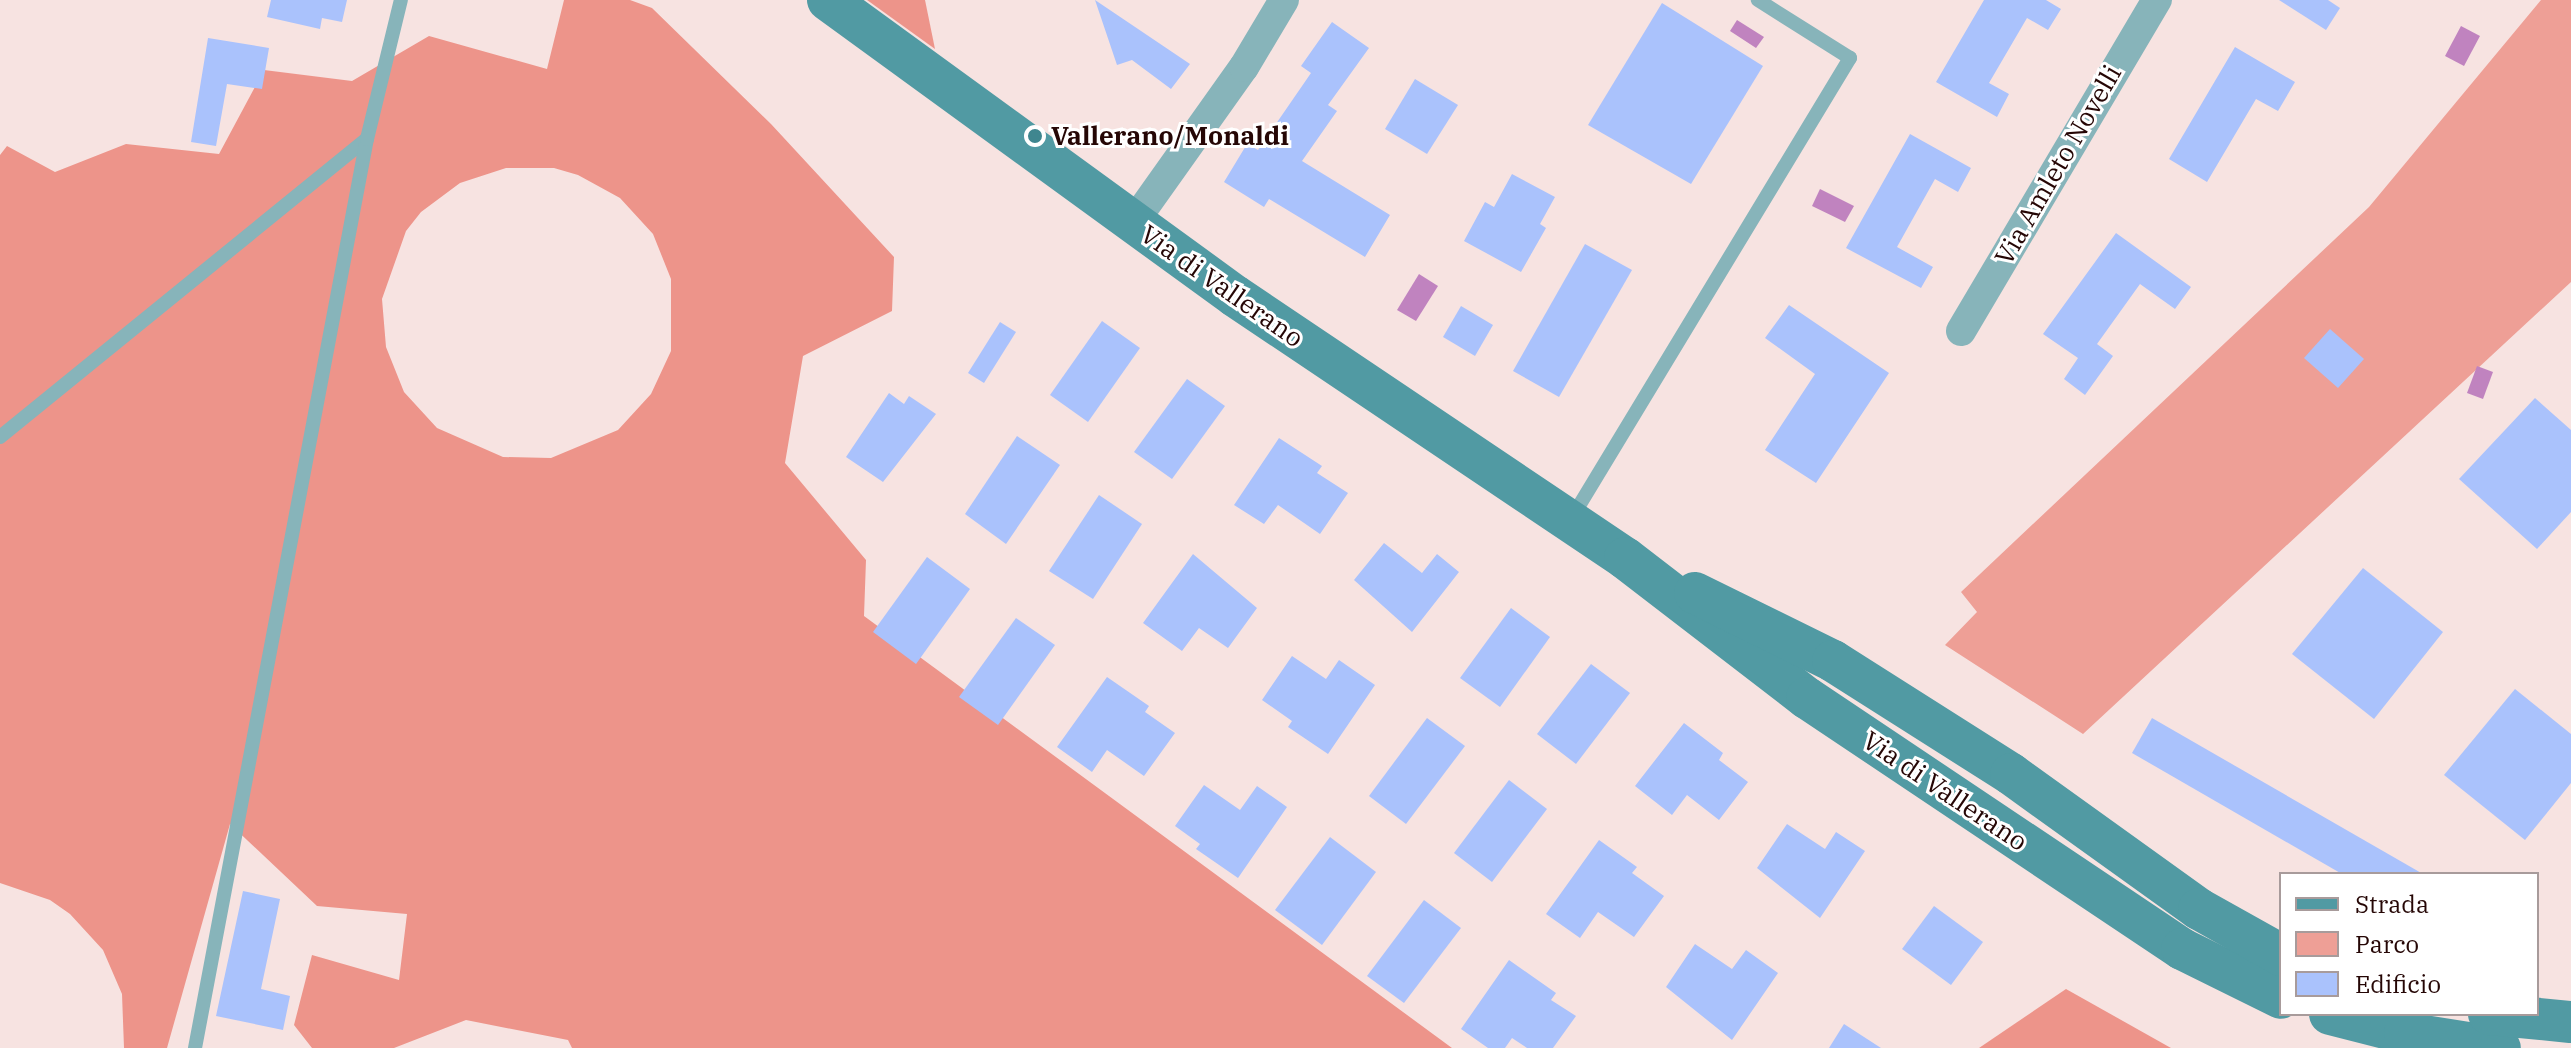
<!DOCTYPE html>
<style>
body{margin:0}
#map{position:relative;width:2571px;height:1048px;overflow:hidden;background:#f7e3e1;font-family:"IBM Plex Serif",serif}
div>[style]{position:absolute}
.green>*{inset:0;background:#ee9f96}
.forest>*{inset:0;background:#ed948a}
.water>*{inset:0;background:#c083bf}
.building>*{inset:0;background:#aac2fc}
.lane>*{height:14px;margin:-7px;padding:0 7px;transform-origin:7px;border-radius:7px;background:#87b4ba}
.street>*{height:30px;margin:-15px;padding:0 15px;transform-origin:15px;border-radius:15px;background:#87b4ba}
.secondary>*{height:42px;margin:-21px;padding:0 21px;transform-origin:21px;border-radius:21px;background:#519aa3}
.dots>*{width:22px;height:22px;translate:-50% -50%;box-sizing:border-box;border:4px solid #fff;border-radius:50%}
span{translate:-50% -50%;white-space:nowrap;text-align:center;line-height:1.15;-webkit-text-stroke:6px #fff;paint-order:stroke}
.poi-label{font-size:26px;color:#250605;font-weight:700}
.left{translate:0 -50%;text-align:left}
.street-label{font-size:26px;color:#250605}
.legend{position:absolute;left:2279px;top:872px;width:260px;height:144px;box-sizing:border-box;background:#fff;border:2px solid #a89b9b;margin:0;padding:10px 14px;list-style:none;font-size:24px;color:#250605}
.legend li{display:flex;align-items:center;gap:16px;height:40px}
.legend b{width:40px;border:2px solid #a89b9b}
</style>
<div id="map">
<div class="green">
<i style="clip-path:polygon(2541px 0,2571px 0,2571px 282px,2083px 734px,1945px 645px,1977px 612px,1961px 592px,2369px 207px)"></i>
</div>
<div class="forest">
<i style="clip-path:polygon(evenodd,564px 0,630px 0,652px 8px,771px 124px,894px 257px,892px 311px,803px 356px,785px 463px,866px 560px,864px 616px,1452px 1048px,572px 1048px,568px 1040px,466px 1020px,394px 1048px,312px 1048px,294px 1025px,312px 955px,399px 980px,407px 914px,317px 906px,230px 824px,167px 1048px,124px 1048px,122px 994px,103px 950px,70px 914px,50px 900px,0 883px,0 155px,7px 146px,55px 172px,126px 144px,219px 154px,264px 70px,352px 81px,429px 36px,547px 69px,564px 0,506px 168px,554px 168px,578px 175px,620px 198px,653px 234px,671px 279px,671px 351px,651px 394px,618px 430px,551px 458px,503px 457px,437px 428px,404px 392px,386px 347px,382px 299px,406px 231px,421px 212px,460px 183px,506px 168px)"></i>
<i style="clip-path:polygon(867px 0,925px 0,935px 49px)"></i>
<i style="clip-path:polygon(2066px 989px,2171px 1048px,1979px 1048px)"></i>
</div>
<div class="water">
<i style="clip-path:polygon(1737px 20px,1764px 37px,1756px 48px,1730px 31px)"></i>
<i style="clip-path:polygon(2461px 26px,2480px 36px,2464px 66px,2445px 56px)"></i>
<i style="clip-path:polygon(1820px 189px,1854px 206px,1845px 222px,1812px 206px)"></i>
<i style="clip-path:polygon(1419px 274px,1438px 286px,1416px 321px,1397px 310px)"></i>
<i style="clip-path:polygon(2477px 366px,2493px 372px,2483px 399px,2467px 393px)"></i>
</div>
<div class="building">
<i style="clip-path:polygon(271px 0,347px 0,342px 22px,322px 18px,320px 29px,267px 17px)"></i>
<i style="clip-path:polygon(1095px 0,1190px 64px,1171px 89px,1132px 60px,1117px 65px)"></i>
<i style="clip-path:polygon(1984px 0,2046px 0,2061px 9px,2048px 30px,2027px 18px,1989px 83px,2009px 94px,1997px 117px,1936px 82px)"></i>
<i style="clip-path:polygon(2279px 0,2328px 0,2340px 8px,2326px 30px)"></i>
<i style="clip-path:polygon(1662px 3px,1763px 66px,1691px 184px,1588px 125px)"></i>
<i style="clip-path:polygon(1332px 22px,1369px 48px,1328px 105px,1337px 111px,1302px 161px,1390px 215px,1365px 257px,1269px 199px,1264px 207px,1224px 182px,1247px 144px,1258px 150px,1311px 73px,1301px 66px)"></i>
<i style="clip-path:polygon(208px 38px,269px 48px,262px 89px,227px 84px,216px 146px,191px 142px)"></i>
<i style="clip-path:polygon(2235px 47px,2295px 82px,2278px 111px,2256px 99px,2207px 182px,2169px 159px)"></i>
<i style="clip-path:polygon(1415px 79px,1458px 105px,1427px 154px,1385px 129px)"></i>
<i style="clip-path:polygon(1910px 134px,1971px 168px,1958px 192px,1935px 179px,1897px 247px,1933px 267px,1921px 288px,1846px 248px)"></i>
<i style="clip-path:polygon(1512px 174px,1555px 197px,1540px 224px,1546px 228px,1521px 272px,1464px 241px,1485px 202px,1494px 207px)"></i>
<i style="clip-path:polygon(2116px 233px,2191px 287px,2175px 309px,2140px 284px,2097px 344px,2113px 356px,2085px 395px,2064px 379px,2078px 358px,2043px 334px)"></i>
<i style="clip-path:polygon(1585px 244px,1632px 270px,1559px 397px,1513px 371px)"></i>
<i style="clip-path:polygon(1789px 305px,1889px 373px,1816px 483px,1765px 450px,1815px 374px,1765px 338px)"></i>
<i style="clip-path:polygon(1461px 306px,1493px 325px,1475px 356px,1443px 337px)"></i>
<i style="clip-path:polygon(1102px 321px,1140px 348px,1088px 422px,1050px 395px)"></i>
<i style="clip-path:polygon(1000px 322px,1016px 332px,984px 383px,968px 373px)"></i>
<i style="clip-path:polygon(2330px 329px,2364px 359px,2338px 388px,2304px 358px)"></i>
<i style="clip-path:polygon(1187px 379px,1225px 406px,1172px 479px,1134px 452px)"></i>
<i style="clip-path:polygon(889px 393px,904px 404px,909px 396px,936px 414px,883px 482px,846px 457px)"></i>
<i style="clip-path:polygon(2535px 398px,2571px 430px,2571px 512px,2537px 549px,2459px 479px)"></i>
<i style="clip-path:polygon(1017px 436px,1060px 465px,1006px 544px,965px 514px)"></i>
<i style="clip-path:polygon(1279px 438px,1322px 466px,1317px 473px,1348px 493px,1320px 534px,1278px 505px,1264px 524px,1234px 505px)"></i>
<i style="clip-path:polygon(1099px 495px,1142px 524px,1093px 599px,1049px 571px)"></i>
<i style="clip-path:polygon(1384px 543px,1422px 573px,1437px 554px,1459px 572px,1412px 632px,1354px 580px)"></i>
<i style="clip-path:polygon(1193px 554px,1257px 608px,1228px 648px,1199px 628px,1182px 651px,1143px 623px)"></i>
<i style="clip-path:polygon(927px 557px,970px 589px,916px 664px,873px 632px)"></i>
<i style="clip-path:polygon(2363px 568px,2443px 632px,2374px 719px,2292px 654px)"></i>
<i style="clip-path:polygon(1511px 608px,1550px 637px,1500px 707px,1460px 678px)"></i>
<i style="clip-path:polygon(1016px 618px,1055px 645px,998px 725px,959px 697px)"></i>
<i style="clip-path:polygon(1292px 656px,1326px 679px,1339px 660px,1375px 685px,1328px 754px,1288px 727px,1292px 721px,1262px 700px)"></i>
<i style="clip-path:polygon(1591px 664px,1630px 693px,1576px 764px,1537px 734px)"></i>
<i style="clip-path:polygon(1107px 677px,1149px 706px,1145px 712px,1175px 733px,1144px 776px,1107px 750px,1092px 772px,1057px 747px)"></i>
<i style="clip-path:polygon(2515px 689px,2571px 734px,2571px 783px,2525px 840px,2444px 775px)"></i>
<i style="clip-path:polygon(1427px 718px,1465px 746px,1406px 824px,1369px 796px)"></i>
<i style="clip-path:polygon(2152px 718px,2423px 874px,2342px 874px,2132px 753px)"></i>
<i style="clip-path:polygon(1684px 723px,1723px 753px,1719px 760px,1748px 782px,1719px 820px,1687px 795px,1672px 815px,1635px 786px)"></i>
<i style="clip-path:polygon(1509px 780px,1547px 809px,1492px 882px,1454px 853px)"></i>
<i style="clip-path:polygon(1204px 785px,1240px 810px,1257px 786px,1287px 807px,1238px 878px,1196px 849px,1200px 844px,1175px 826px)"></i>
<i style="clip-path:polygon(1787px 824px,1825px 849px,1836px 832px,1865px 851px,1820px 918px,1757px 868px)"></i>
<i style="clip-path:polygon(1330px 837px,1376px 872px,1322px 945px,1275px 910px)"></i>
<i style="clip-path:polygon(1599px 840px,1637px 867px,1632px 873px,1664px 896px,1634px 937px,1598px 912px,1580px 938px,1546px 914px)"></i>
<i style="clip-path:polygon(243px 891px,280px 899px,261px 989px,290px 996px,283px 1030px,216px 1016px)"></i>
<i style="clip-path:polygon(1424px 900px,1461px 928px,1404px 1003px,1367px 976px)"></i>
<i style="clip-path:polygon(1934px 906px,1983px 942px,1951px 985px,1902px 949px)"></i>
<i style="clip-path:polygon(1695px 944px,1732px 969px,1746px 950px,1778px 973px,1732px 1040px,1666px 987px)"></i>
<i style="clip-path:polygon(1509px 960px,1556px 993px,1551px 1000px,1576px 1016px,1553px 1048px,1527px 1048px,1512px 1038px,1505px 1048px,1488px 1048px,1461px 1029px)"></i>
<i style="clip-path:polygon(1844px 1024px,1881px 1048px,1829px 1048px)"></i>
</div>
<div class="lane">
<i style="left:0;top:437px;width:473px;rotate:-39.1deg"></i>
<i style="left:1571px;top:519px;width:539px;rotate:-58.82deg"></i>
<i style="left:1850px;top:58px;width:109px;rotate:-147.8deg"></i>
<i style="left:195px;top:1048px;width:925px;rotate:-79.29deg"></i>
<i style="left:367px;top:139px;width:143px;rotate:-76.3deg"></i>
</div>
<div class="street">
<i style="left:1133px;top:223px;width:191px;rotate:-54.6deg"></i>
<i style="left:1244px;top:67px;width:78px;rotate:-59.2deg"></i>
<i style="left:1961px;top:331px;width:385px;rotate:-59.4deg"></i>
</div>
<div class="secondary">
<i style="left:828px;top:0;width:503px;rotate:36.03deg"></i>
<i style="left:1235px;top:296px;width:470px;rotate:33.9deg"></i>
<i style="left:1625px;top:558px;width:230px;rotate:37.6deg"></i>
<i style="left:1807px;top:698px;width:451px;rotate:33.8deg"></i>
<i style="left:2182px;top:949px;width:110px;rotate:26.3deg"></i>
<i style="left:1695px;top:593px;width:154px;rotate:26.2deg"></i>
<i style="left:1833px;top:661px;width:211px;rotate:32.4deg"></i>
<i style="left:2011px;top:774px;width:231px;rotate:35.7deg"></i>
<i style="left:2199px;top:909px;width:94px;rotate:29.3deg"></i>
<i style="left:2330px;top:1014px;width:77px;rotate:14.2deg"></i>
<i style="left:2405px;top:1033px;width:96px;rotate:9deg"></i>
<i style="left:2489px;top:1014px;width:82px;rotate:5.6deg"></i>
</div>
<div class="dots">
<i style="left:1035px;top:136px;background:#3f868f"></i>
</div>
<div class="poi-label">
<span class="left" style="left:1051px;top:136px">Vallerano/Monaldi</span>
</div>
<div class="street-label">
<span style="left:2058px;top:165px;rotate:-60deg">Via Amleto Novelli</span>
<span style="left:1222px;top:286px;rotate:35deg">Via di Vallerano</span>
<span style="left:1945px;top:791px;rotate:34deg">Via di Vallerano</span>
</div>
<ul class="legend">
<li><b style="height:10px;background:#519aa3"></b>Strada</li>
<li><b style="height:22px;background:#ee9f96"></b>Parco</li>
<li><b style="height:22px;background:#aac2fc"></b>Edificio</li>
</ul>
</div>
